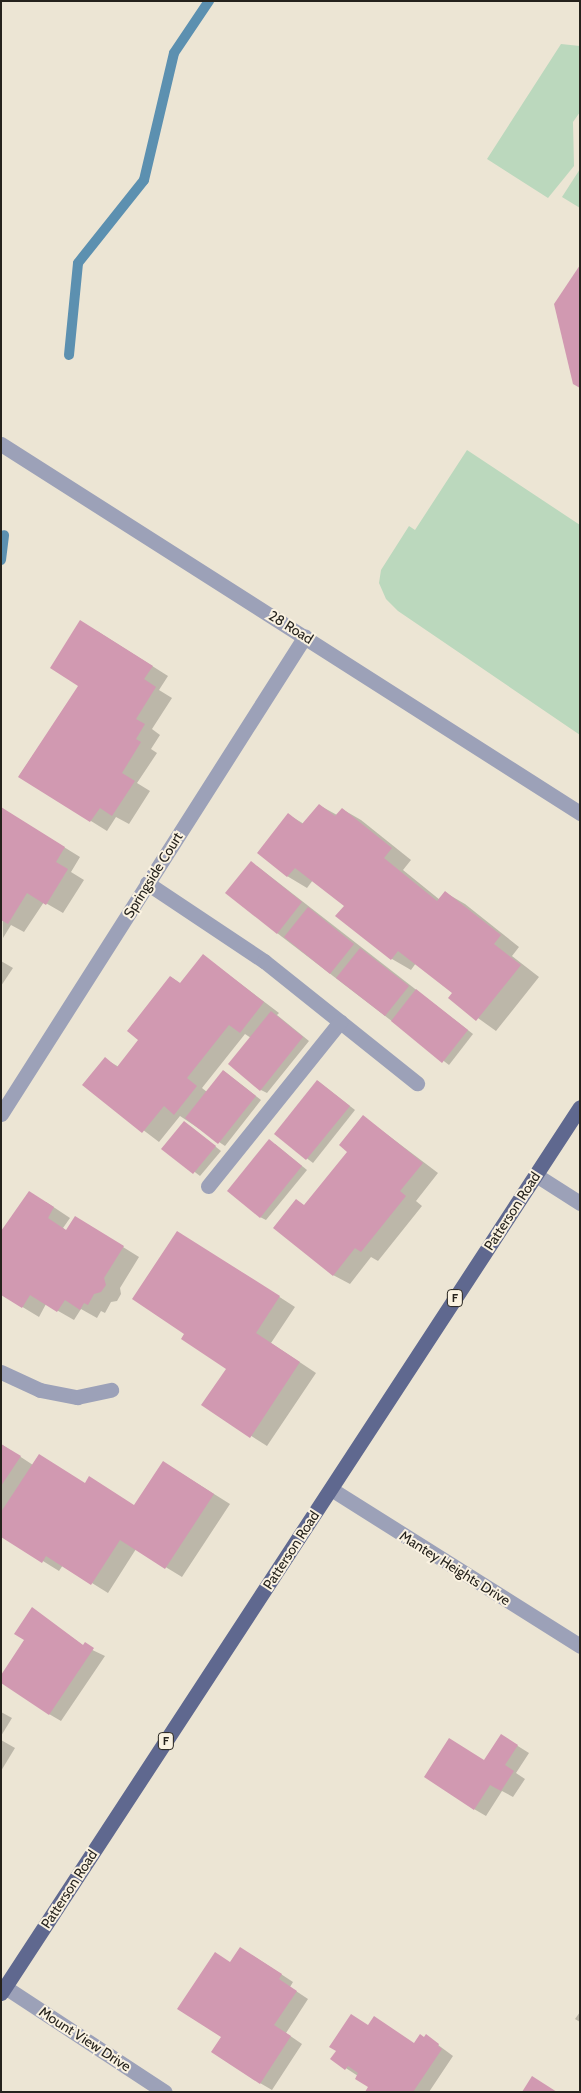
<!DOCTYPE html>
<style>
body{margin:0}
#map{position:relative;width:581px;height:2093px;overflow:hidden;background:#ece5d4;font-family:Cabin,sans-serif}
div>[style]{position:absolute}
.green>*{inset:0;background:#bbd8bd}
.shadow>*{inset:0;background:#0003}
.stream>*{height:10px;margin:-5px;padding:0 5px;transform-origin:5px;border-radius:5px;background:#5c90b0}
.building>*{inset:0;background:#d199b1}
.minor>*{height:15px;margin:-7.5px;padding:0 7.5px;transform-origin:7.5px;border-radius:7.5px;background:#9ca1b8}
.major>*{height:15px;margin:-7.5px;padding:0 7.5px;transform-origin:7.5px;border-radius:7.5px;background:#5f688f}
span{translate:-50% -50%;white-space:nowrap;text-align:center;line-height:1.15;-webkit-text-stroke:4px #faf2e1;paint-order:stroke}
.shield-label span{padding:1px 4px;background:#faf2e1;border:1px solid;border-radius:4px;-webkit-text-stroke-width:0}
.shield-label{font-size:12px;color:#25221c;font-weight:700}
.street-label{font-size:14px;color:#25221c}
.frame{position:absolute;inset:0;border:2px solid #25221c;pointer-events:none}
</style>
<div id="map">
<div class="green">
<i style="clip-path:polygon(561px 44px,580px 46px,580px 112px,573px 122px,574px 166px,548px 198px,487px 159px)"></i>
<i style="clip-path:polygon(580px 169px,580px 208px,562px 197px)"></i>
<i style="clip-path:polygon(467px 450px,580px 525px,580px 735px,398px 611px,386px 599px,379px 583px,381px 570px,409px 526px,415px 530px)"></i>
</div>
<div class="shadow">
<i style="clip-path:polygon(97px 631px,168px 676px,159px 690px,172px 698px,152px 729px,160px 735px,151px 749px,157px 753px,137px 783px,150px 791px,129px 824px,116px 817px,107px 831px,19px 776px,80px 686px)"></i>
<i style="clip-path:polygon(319px 805px,337px 815px,342px 809px,361px 820px,411px 860px,403px 870px,440px 900px,446px 893px,465px 904px,519px 947px,512px 956px,539px 977px,496px 1031px,450px 998px,454px 993px,416px 963px,411px 970px,392px 959px,346px 906px,313px 880px,307px 888px,287px 876px,289px 815px,304px 824px)"></i>
<i style="clip-path:polygon(1px 808px,80px 857px,71px 872px,84px 880px,63px 913px,44px 902px,24px 932px,11px 925px,3px 938px)"></i>
<i style="clip-path:polygon(257px 866px,473px 1034px,449px 1065px,277px 933px)"></i>
<i style="clip-path:polygon(204px 956px,279px 1013px,277px 1015px,309px 1041px,267px 1093px,261px 1090px,251px 1038px,245px 1034px,202px 1088px,207px 1092px,224px 1071px,261px 1100px,225px 1146px,180px 1116px,159px 1142px,84px 1085px,105px 1059px,119px 1067px,140px 1040px,171px 977px,181px 984px)"></i>
<i style="clip-path:polygon(1px 961px,13px 968px,1px 986px)"></i>
<i style="clip-path:polygon(318px 1081px,355px 1110px,313px 1163px,275px 1134px)"></i>
<i style="clip-path:polygon(364px 1117px,438px 1173px,416px 1201px,422px 1206px,378px 1261px,371px 1257px,350px 1284px,333px 1275px,296px 1200px,305px 1206px,348px 1152px)"></i>
<i style="clip-path:polygon(190px 1126px,221px 1151px,200px 1176px,163px 1148px)"></i>
<i style="clip-path:polygon(275px 1144px,307px 1170px,266px 1220px,260px 1217px)"></i>
<i style="clip-path:polygon(46px 1202px,70px 1218px,63px 1228px,67px 1231px,91px 1227px,139px 1257px,120px 1288px,121px 1294px,117px 1301px,111px 1302px,105px 1313px,101px 1311px,97px 1318px,81px 1309px,74px 1320px,46px 1304px,39px 1317px,1px 1294px)"></i>
<i style="clip-path:polygon(233px 1267px,295px 1307px,271px 1343px,316px 1373px,267px 1446px,203px 1405px,228px 1368px)"></i>
<i style="clip-path:polygon(1px 1444px,33px 1465px,135px 1506px,179px 1472px,230px 1504px,182px 1577px,136px 1549px,108px 1593px,63px 1565px,59px 1571px,1px 1535px)"></i>
<i style="clip-path:polygon(32px 1609px,84px 1646px,105px 1656px,61px 1721px,49px 1714px)"></i>
<i style="clip-path:polygon(1px 1712px,12px 1718px,1px 1736px)"></i>
<i style="clip-path:polygon(1px 1740px,15px 1748px,1px 1771px)"></i>
<i style="clip-path:polygon(513px 1743px,529px 1753px,516px 1773px,525px 1779px,513px 1797px,502px 1791px,486px 1816px,474px 1809px,485px 1762px)"></i>
<i style="clip-path:polygon(252px 1955px,293px 1982px,290px 1987px,308px 1999px,286px 2033px,302px 2044px,272px 2090px,260px 2083px,223px 2037px,231px 1963px)"></i>
<i style="clip-path:polygon(580px 2012px,580px 2022px,575px 2019px)"></i>
<i style="clip-path:polygon(369px 2026px,415px 2044px,426px 2036px,453px 2056px,429px 2092px,367px 2092px,370px 2087px,358px 2076px,332px 2059px)"></i>
</div>
<div class="stream">
<i style="left:69px;top:355px;width:92px;rotate:-84.4deg"></i>
<i style="left:78px;top:263px;width:106px;rotate:-51.5deg"></i>
<i style="left:144px;top:180px;width:130px;rotate:-76.7deg"></i>
<i style="left:174px;top:53px;width:63px;rotate:-56.1deg"></i>
<i style="left:1px;top:560px;width:25px;rotate:-83deg"></i>
</div>
<div class="building">
<i style="clip-path:polygon(580px 265px,580px 388px,573px 384px,554px 304px)"></i>
<i style="clip-path:polygon(80px 620px,153px 666px,144px 679px,156px 687px,136px 719px,145px 724px,136px 739px,141px 742px,122px 773px,135px 781px,112px 816px,100px 808px,90px 822px,18px 777px,78px 686px,50px 668px)"></i>
<i style="clip-path:polygon(319px 804px,335px 816px,342px 808px,392px 848px,384px 858px,437px 901px,445px 891px,501px 935px,494px 944px,521px 965px,476px 1021px,448px 998px,452px 993px,398px 951px,391px 960px,335px 916px,344px 906px,295px 868px,287px 877px,257px 853px,288px 813px,302px 824px)"></i>
<i style="clip-path:polygon(1px 807px,65px 847px,56px 862px,68px 869px,46px 905px,27px 893px,8px 924px,1px 920px)"></i>
<i style="clip-path:polygon(251px 861px,302px 902px,277px 934px,225px 893px)"></i>
<i style="clip-path:polygon(308px 907px,354px 944px,330px 974px,284px 937px)"></i>
<i style="clip-path:polygon(360px 948px,409px 986px,385px 1016px,336px 978px)"></i>
<i style="clip-path:polygon(203px 954px,264px 1002px,240px 1033px,229px 1025px,187px 1078px,197px 1086px,174px 1115px,164px 1106px,142px 1133px,82px 1085px,105px 1057px,117px 1067px,138px 1040px,127px 1031px,170px 976px,180px 983px)"></i>
<i style="clip-path:polygon(416px 989px,468px 1030px,442px 1063px,391px 1021px)"></i>
<i style="clip-path:polygon(271px 1011px,303px 1037px,260px 1091px,228px 1064px)"></i>
<i style="clip-path:polygon(223px 1070px,256px 1096px,218px 1144px,185px 1118px)"></i>
<i style="clip-path:polygon(317px 1080px,350px 1106px,306px 1160px,274px 1134px)"></i>
<i style="clip-path:polygon(363px 1115px,423px 1163px,400px 1191px,406px 1196px,361px 1252px,355px 1248px,333px 1276px,273px 1228px,296px 1199px,304px 1205px,347px 1152px,339px 1145px)"></i>
<i style="clip-path:polygon(184px 1121px,216px 1146px,193px 1174px,161px 1149px)"></i>
<i style="clip-path:polygon(269px 1139px,302px 1166px,260px 1218px,227px 1191px)"></i>
<i style="clip-path:polygon(29px 1191px,54px 1207px,48px 1218px,66px 1230px,75px 1216px,124px 1246px,104px 1278px,106px 1285px,101px 1292px,94px 1294px,88px 1305px,84px 1303px,80px 1310px,65px 1300px,57px 1312px,30px 1295px,22px 1308px,1px 1295px,1px 1231px)"></i>
<i style="clip-path:polygon(177px 1231px,280px 1296px,256px 1333px,300px 1362px,250px 1438px,201px 1405px,226px 1369px,181px 1339px,184px 1334px,132px 1299px)"></i>
<i style="clip-path:polygon(1px 1444px,21px 1456px,1px 1486px)"></i>
<i style="clip-path:polygon(39px 1454px,85px 1483px,89px 1476px,134px 1505px,163px 1461px,214px 1494px,165px 1569px,120px 1540px,91px 1585px,46px 1556px,42px 1563px,1px 1537px,1px 1512px)"></i>
<i style="clip-path:polygon(32px 1607px,83px 1645px,85px 1642px,94px 1648px,49px 1715px,1px 1683px,1px 1675px,24px 1640px,14px 1634px)"></i>
<i style="clip-path:polygon(501px 1734px,518px 1745px,505px 1765px,514px 1771px,501px 1791px,490px 1785px,474px 1810px,424px 1777px,449px 1738px,484px 1760px)"></i>
<i style="clip-path:polygon(240px 1947px,282px 1974px,279px 1979px,297px 1991px,274px 2025px,291px 2036px,260px 2084px,211px 2052px,221px 2037px,177px 2009px,215px 1952px,230px 1962px)"></i>
<i style="clip-path:polygon(351px 2014px,368px 2025px,374px 2016px,414px 2043px,420px 2034px,424px 2037px,426px 2034px,439px 2044px,438px 2046px,442px 2049px,413px 2092px,365px 2092px,368px 2087px,355px 2079px,358px 2073px,348px 2066px,345px 2070px,330px 2059px,336px 2051px,329px 2047px)"></i>
<i style="clip-path:polygon(532px 2076px,557px 2092px,522px 2092px)"></i>
</div>
<div class="minor">
<i style="left:1px;top:444px;width:687px;rotate:32.51deg"></i>
<i style="left:147px;top:883px;width:141px;rotate:33.7deg"></i>
<i style="left:264px;top:961px;width:196px;rotate:38.6deg"></i>
<i style="left:1px;top:1114px;width:566px;rotate:-57.54deg"></i>
<i style="left:536px;top:1175px;width:52px;rotate:32.5deg"></i>
<i style="left:208px;top:1186px;width:211px;rotate:-51.2deg"></i>
<i style="left:1px;top:1372px;width:43px;rotate:24.8deg"></i>
<i style="left:40px;top:1390px;width:38px;rotate:11deg"></i>
<i style="left:77px;top:1397px;width:35px;rotate:-12deg"></i>
<i style="left:331px;top:1489px;width:294px;rotate:32.2deg"></i>
<i style="left:5px;top:1987px;width:191px;rotate:33.3deg"></i>
</div>
<div class="major">
<i style="left:1px;top:1993px;width:1058px;rotate:-56.84deg"></i>
</div>
<div class="shield-label">
<span style="left:455px;top:1298px">F</span>
<span style="left:166px;top:1741px">F</span>
</div>
<div class="street-label">
<span style="left:291px;top:627px;rotate:32deg">28 Road</span>
<span style="left:153px;top:875px;rotate:-58deg">Springside Court</span>
<span style="left:512px;top:1211px;rotate:-57deg">Patterson Road</span>
<span style="left:291px;top:1550px;rotate:-57deg">Patterson Road</span>
<span style="left:455px;top:1568px;rotate:32deg">Mantey Heights Drive</span>
<span style="left:69px;top:1889px;rotate:-57deg">Patterson Road</span>
<span style="left:85px;top:2039px;rotate:33deg">Mount View Drive</span>
</div>
<div class="frame"></div>
</div>
